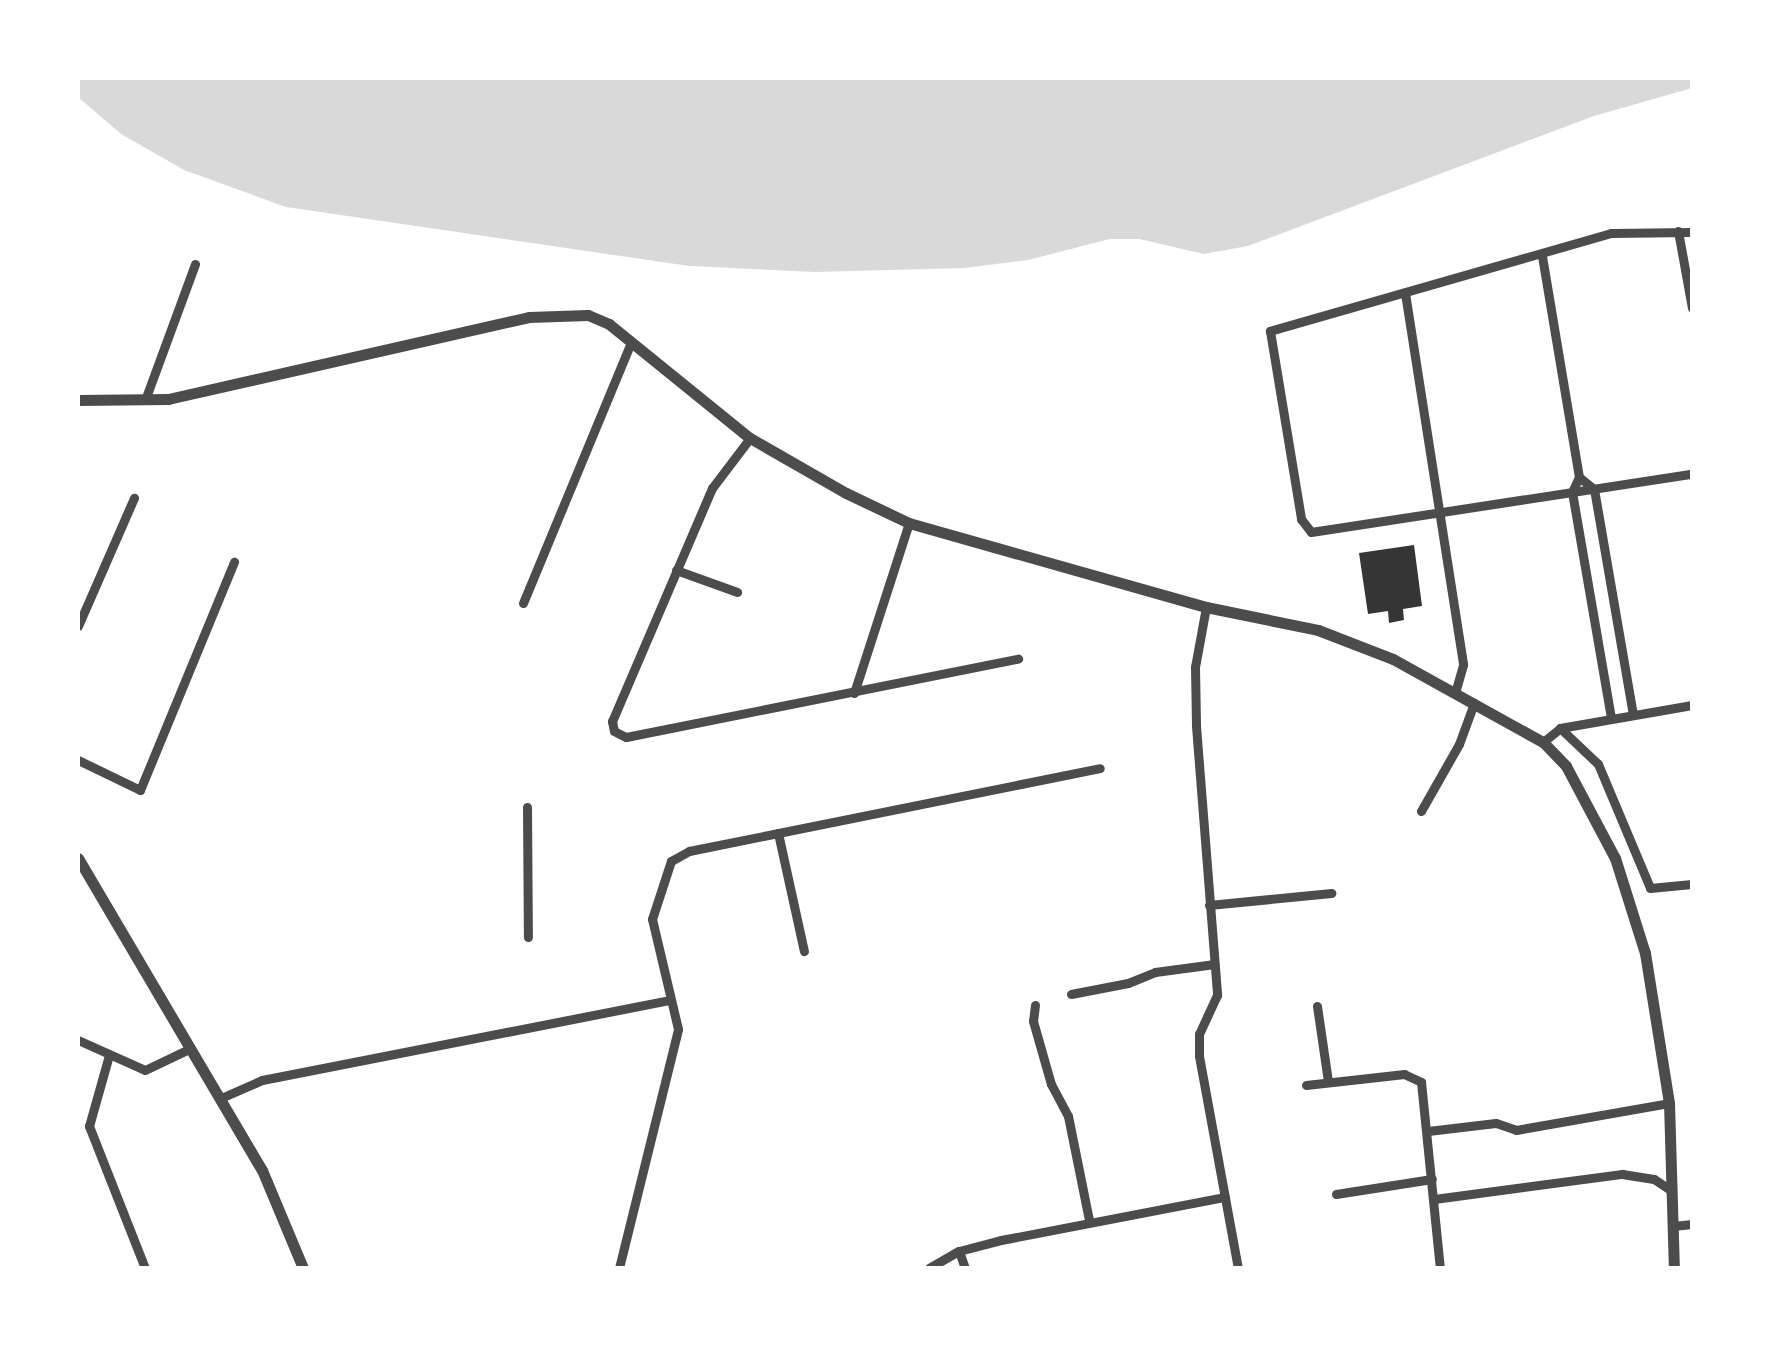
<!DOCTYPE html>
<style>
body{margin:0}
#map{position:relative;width:1770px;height:1346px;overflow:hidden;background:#fff;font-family:"DejaVu Sans",sans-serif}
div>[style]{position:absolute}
.water>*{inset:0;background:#d9d9d9}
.building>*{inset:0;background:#353535}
.minor>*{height:9px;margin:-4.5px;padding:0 4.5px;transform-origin:4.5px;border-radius:4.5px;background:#4c4c4c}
.tertiary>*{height:11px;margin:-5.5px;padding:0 5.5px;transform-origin:5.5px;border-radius:5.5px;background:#4c4c4c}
span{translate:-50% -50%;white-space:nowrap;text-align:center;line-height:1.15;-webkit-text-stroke:9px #fff;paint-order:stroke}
.frame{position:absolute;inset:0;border:80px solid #fff;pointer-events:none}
</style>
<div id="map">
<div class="water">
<i style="clip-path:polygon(78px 78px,1692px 78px,1692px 88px,1594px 116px,1248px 246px,1204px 254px,1139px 239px,1110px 239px,1028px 260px,964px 268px,815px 272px,689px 266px,286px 207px,184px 170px,121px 134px,78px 97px)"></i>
</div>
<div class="building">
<i style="clip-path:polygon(1414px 545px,1422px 606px,1403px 609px,1404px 620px,1389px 623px,1388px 611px,1368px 614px,1359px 553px)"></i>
</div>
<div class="minor">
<i style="left:1678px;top:231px;width:78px;rotate:79.7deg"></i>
<i style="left:1692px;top:232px;width:81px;rotate:179.3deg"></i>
<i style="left:1611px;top:233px;width:355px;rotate:164deg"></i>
<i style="left:1270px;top:331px;width:191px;rotate:80.6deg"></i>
<i style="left:1301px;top:519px;width:16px;rotate:52deg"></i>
<i style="left:1311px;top:532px;width:385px;rotate:-8.7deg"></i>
<i style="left:1542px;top:256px;width:224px;rotate:80.5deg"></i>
<i style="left:1579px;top:477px;width:17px;rotate:115deg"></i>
<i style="left:1572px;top:492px;width:229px;rotate:80.2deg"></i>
<i style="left:1405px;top:293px;width:376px;rotate:81.1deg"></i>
<i style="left:1463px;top:665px;width:29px;rotate:106deg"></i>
<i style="left:145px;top:400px;width:145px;rotate:-69.8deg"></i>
<i style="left:750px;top:438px;width:63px;rotate:127.2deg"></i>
<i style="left:712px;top:488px;width:254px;rotate:113.2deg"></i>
<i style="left:612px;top:721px;width:10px;rotate:79deg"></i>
<i style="left:614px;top:731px;width:13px;rotate:27deg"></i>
<i style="left:626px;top:737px;width:400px;rotate:-11.3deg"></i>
<i style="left:1579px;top:477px;width:19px;rotate:39deg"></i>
<i style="left:1594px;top:489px;width:228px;rotate:80.2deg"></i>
<i style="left:676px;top:570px;width:65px;rotate:19.8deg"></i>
<i style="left:523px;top:603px;width:282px;rotate:-67.5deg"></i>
<i style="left:1206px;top:607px;width:61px;rotate:100.4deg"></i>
<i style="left:1195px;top:667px;width:59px;rotate:89deg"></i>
<i style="left:1196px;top:726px;width:270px;rotate:85.5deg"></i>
<i style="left:1217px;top:995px;width:43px;rotate:114.8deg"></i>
<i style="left:1199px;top:1034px;width:22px;rotate:90deg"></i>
<i style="left:1199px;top:1056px;width:216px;rotate:79.6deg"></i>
<i style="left:78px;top:626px;width:140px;rotate:-66.4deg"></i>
<i style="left:854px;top:693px;width:179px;rotate:-72.1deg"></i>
<i style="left:1560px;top:728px;width:52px;rotate:43.5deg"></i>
<i style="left:1598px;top:764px;width:134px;rotate:67.2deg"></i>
<i style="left:1650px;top:888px;width:42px;rotate:-5.4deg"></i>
<i style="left:1543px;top:742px;width:22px;rotate:-39deg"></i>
<i style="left:1560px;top:728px;width:134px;rotate:-9.9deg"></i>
<i style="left:78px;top:760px;width:69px;rotate:25.8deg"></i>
<i style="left:140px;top:790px;width:247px;rotate:-67.6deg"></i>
<i style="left:527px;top:807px;width:130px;rotate:89.6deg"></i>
<i style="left:1421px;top:811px;width:77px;rotate:-60.4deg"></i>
<i style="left:1459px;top:744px;width:44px;rotate:-69.9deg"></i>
<i style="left:778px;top:833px;width:121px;rotate:77.6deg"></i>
<i style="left:1209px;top:905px;width:123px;rotate:-5.6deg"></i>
<i style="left:1071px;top:994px;width:58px;rotate:-10.9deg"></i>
<i style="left:1128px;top:983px;width:29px;rotate:-22deg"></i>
<i style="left:1155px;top:972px;width:60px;rotate:-7.7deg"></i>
<i style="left:1035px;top:1005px;width:16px;rotate:97deg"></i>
<i style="left:1033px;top:1021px;width:66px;rotate:74.1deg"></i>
<i style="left:1051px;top:1084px;width:36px;rotate:62deg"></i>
<i style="left:1068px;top:1116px;width:106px;rotate:78.6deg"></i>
<i style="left:1317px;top:1006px;width:76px;rotate:81.7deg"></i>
<i style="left:78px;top:1040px;width:73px;rotate:24.1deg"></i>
<i style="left:145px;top:1070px;width:49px;rotate:-25.5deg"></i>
<i style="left:109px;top:1055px;width:74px;rotate:105.7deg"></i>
<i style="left:89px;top:1126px;width:153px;rotate:68.5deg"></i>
<i style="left:1306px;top:1085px;width:99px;rotate:-6.4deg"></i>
<i style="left:1404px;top:1074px;width:19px;rotate:25deg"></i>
<i style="left:1421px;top:1082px;width:187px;rotate:84.2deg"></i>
<i style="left:221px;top:1098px;width:45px;rotate:-23.7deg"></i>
<i style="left:262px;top:1080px;width:416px;rotate:-11.1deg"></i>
<i style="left:1428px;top:1131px;width:68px;rotate:-6.7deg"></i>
<i style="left:1496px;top:1123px;width:21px;rotate:19deg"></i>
<i style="left:1516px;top:1130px;width:155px;rotate:-10deg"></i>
<i style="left:1336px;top:1194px;width:97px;rotate:-8.9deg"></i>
<i style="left:1434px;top:1199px;width:190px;rotate:-7.6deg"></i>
<i style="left:1622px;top:1174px;width:32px;rotate:9deg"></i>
<i style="left:1654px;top:1179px;width:22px;rotate:34deg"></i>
<i style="left:1673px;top:1226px;width:19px;rotate:-6deg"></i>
<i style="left:959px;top:1251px;width:18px;rotate:71deg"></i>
<i style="left:619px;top:1268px;width:246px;rotate:-76.1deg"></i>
<i style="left:678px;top:1029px;width:113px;rotate:-103.3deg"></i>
<i style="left:652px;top:919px;width:61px;rotate:-71.9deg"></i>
<i style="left:671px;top:861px;width:21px;rotate:-29deg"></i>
<i style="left:689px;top:851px;width:419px;rotate:-11.4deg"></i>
<i style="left:929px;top:1268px;width:34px;rotate:-30deg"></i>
<i style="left:959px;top:1251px;width:43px;rotate:-14.7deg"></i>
<i style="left:1001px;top:1240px;width:228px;rotate:-10.9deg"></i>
</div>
<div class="tertiary">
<i style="left:78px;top:400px;width:90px;rotate:-0.6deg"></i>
<i style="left:168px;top:399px;width:370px;rotate:-12.8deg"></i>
<i style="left:529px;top:317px;width:59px;rotate:-1.9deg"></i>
<i style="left:588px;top:315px;width:23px;rotate:23deg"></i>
<i style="left:609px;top:324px;width:181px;rotate:39deg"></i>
<i style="left:750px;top:438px;width:111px;rotate:29.8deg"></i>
<i style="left:846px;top:493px;width:70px;rotate:25.5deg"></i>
<i style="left:909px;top:523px;width:309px;rotate:15.8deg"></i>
<i style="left:1206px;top:607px;width:114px;rotate:11.6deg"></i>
<i style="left:1318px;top:630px;width:80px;rotate:21.1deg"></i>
<i style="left:1393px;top:659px;width:171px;rotate:29deg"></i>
<i style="left:1543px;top:742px;width:33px;rotate:46deg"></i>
<i style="left:1566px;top:766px;width:104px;rotate:62deg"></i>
<i style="left:1615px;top:858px;width:100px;rotate:72.5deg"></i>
<i style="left:1645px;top:953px;width:152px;rotate:80.9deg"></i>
<i style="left:1669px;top:1103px;width:165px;rotate:88.3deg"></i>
<i style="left:78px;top:858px;width:362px;rotate:59.5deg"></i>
<i style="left:262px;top:1170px;width:106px;rotate:67.3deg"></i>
</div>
<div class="frame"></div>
</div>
